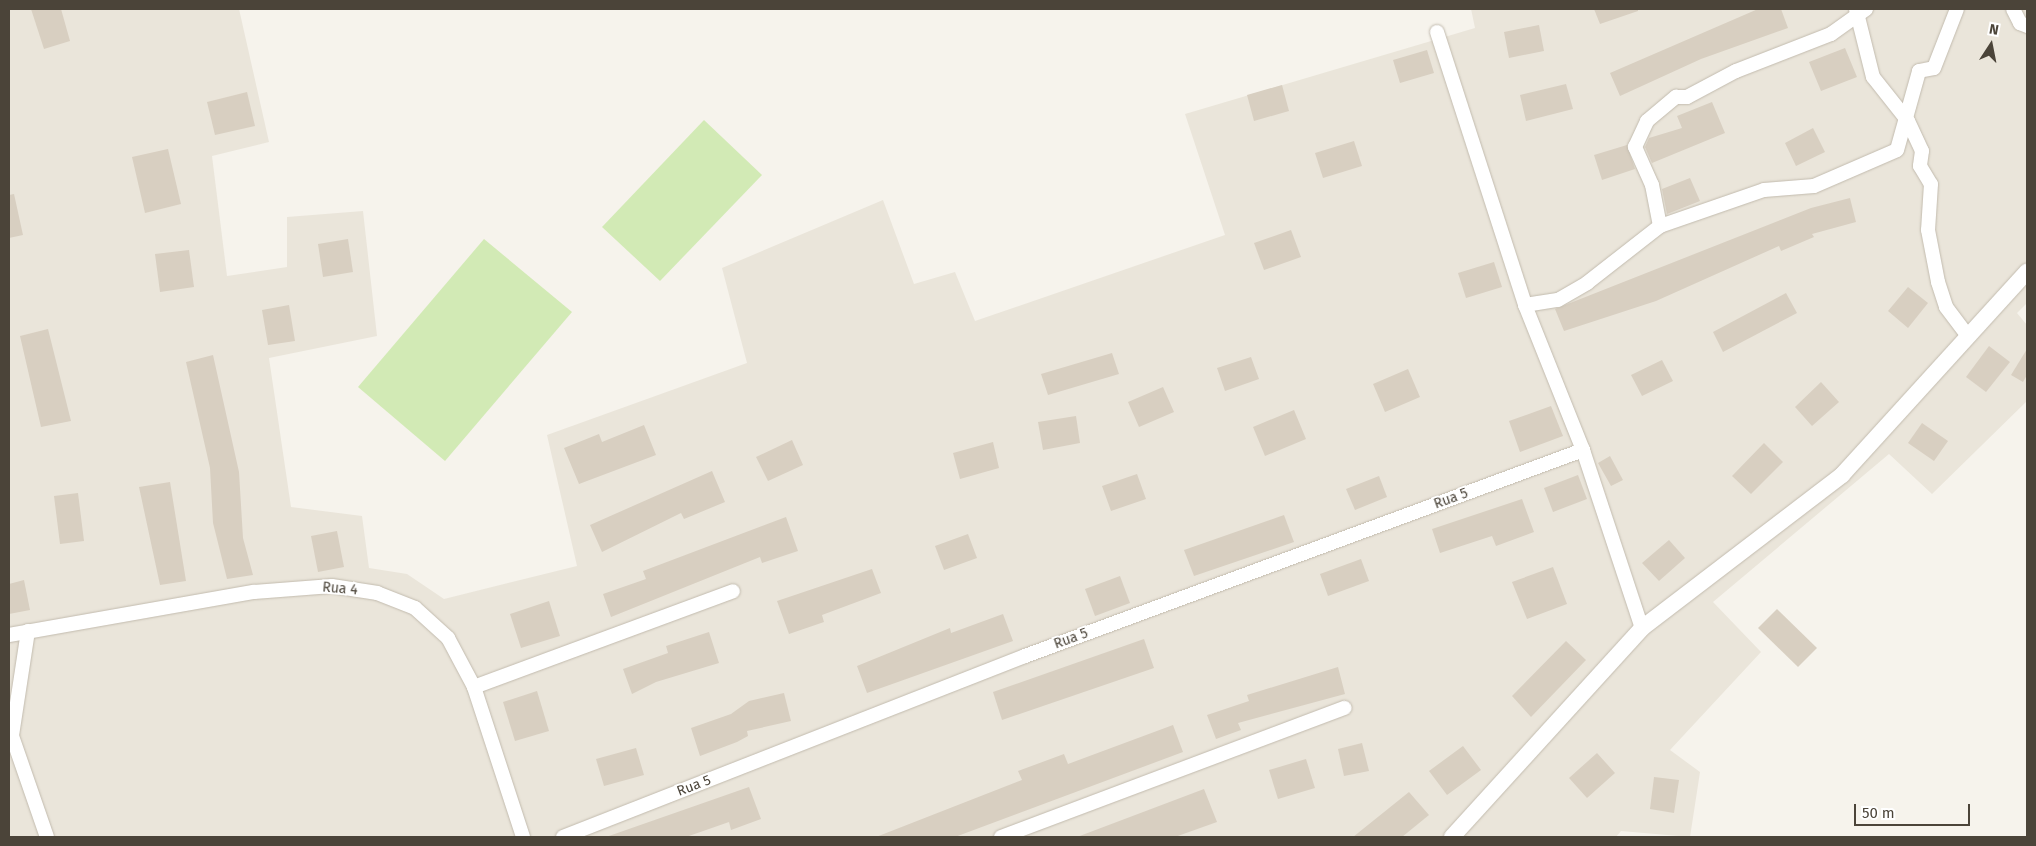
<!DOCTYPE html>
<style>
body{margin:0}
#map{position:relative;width:2036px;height:846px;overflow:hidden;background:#f6f3ec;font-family:"Fira Sans",sans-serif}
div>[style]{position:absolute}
.residential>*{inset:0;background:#eae5da}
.green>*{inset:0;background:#d2eab5}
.building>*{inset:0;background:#d8cfc1}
.roads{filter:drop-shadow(0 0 1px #c2bbae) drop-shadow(0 0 1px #c2bbae)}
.minor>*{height:14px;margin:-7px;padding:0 7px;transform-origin:7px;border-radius:7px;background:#fff}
.tertiary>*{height:16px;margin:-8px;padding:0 8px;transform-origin:8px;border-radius:8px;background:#fff}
span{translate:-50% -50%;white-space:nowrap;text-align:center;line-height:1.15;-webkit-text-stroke:4px #fff;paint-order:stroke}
.street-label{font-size:14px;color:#4b4439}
.frame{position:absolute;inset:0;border:10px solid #4b4439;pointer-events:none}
.north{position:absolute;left:1966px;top:20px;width:50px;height:50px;-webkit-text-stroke:4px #fff;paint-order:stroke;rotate:11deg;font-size:14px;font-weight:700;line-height:20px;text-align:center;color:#4b4439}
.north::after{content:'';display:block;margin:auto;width:18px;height:22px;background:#4b4439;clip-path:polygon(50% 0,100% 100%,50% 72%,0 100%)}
.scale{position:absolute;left:1854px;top:804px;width:116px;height:22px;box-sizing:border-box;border:2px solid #4b4439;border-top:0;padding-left:6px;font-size:15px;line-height:18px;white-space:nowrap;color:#4b4439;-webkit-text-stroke:4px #fff;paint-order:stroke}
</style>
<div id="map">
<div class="residential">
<i style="clip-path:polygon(9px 9px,239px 9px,269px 142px,212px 156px,227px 276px,287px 267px,287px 217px,363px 211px,377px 336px,269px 358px,291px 507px,362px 516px,369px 568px,407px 574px,444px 599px,577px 566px,547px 435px,747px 363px,722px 268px,883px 200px,914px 284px,955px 272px,975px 321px,1225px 235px,1185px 114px,1475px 28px,1471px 9px,2027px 9px,2027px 303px,2017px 313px,2027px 325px,2027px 401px,1932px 494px,1889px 454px,1713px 602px,1761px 652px,1670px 750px,1700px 772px,1690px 837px,1621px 831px,1616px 837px,9px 837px)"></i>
</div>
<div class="green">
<i style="clip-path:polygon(704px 120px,762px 175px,660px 281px,602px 227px)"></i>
<i style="clip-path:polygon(484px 239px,572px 312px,445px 461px,358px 387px)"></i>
</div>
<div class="building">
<i style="clip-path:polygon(31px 9px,61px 9px,70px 41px,44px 49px)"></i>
<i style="clip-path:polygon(1594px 9px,1638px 9px,1638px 11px,1600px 24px)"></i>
<i style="clip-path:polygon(1758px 9px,1781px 9px,1788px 28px,1701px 59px,1620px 96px,1610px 73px)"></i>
<i style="clip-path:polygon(1539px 25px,1544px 51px,1509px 58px,1504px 32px)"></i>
<i style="clip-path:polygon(1845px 48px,1857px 77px,1821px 91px,1809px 62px)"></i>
<i style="clip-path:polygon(1427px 50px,1434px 73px,1400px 83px,1393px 60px)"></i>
<i style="clip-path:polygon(1566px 84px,1573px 109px,1526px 121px,1520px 95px)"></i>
<i style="clip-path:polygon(1282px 85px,1289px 111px,1254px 121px,1247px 95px)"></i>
<i style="clip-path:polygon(247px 92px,255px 126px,215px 135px,207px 102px)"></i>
<i style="clip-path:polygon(1712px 102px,1725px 133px,1652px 163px,1645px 147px,1649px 138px,1682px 128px,1677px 116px)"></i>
<i style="clip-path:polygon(1813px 128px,1825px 152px,1796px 166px,1785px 143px)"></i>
<i style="clip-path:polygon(1354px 141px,1362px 166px,1323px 178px,1315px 153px)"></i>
<i style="clip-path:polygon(1627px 145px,1635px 169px,1602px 180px,1594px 155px)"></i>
<i style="clip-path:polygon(168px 149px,181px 204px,145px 213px,132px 157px)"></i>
<i style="clip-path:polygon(1690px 178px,1700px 201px,1667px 214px,1662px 189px)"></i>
<i style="clip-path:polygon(14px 194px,23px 235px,9px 238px,9px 195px)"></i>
<i style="clip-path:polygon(1850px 198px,1856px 222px,1812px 234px,1814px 237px,1781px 251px,1779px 246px,1656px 301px,1564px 331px,1555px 309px,1811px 208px)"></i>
<i style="clip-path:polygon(1291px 230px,1301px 257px,1264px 270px,1254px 243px)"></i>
<i style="clip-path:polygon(348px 239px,353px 272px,323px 277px,318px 244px)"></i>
<i style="clip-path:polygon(189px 250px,194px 287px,160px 292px,155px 254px)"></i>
<i style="clip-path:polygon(1494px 262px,1502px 287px,1466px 298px,1458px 273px)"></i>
<i style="clip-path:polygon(1908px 287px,1928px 303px,1908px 328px,1888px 311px)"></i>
<i style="clip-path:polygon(1786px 293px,1797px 313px,1723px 352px,1713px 332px)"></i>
<i style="clip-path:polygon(289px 305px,295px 341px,268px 345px,262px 310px)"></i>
<i style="clip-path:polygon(48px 329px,71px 421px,41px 427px,20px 336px)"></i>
<i style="clip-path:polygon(1989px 346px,2010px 362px,1986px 392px,1966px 377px)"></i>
<i style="clip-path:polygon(2027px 349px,2027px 375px,2023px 382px,2011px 375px)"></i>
<i style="clip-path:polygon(1112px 353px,1119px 374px,1048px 395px,1041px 374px)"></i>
<i style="clip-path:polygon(213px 355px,239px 472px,243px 538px,253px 575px,227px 579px,213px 523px,210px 468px,186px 362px)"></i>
<i style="clip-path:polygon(1251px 357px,1259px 379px,1225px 391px,1217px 368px)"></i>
<i style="clip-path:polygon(1662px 360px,1673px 381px,1642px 396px,1631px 375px)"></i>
<i style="clip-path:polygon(1408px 369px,1420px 397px,1385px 412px,1373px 384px)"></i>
<i style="clip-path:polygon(1821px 382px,1839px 402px,1812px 426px,1795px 407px)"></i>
<i style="clip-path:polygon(1163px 387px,1174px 412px,1139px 427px,1128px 402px)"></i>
<i style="clip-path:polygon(1551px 406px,1563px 436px,1520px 452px,1509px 421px)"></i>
<i style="clip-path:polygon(1294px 410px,1306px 439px,1265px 456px,1253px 427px)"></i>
<i style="clip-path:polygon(1076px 416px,1080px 443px,1043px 450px,1038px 422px)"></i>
<i style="clip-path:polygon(1922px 423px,1948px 441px,1934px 461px,1908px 443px)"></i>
<i style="clip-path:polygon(644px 425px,656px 455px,579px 484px,564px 448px,599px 434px,602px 442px)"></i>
<i style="clip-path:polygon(792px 440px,803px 465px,768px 481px,756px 457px)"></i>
<i style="clip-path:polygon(993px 442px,999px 468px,960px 479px,953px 453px)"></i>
<i style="clip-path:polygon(1764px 443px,1783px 462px,1751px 494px,1732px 476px)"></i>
<i style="clip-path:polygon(1610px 456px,1623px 480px,1611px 486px,1598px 463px)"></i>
<i style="clip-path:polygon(712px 471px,725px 502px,684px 519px,681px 513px,602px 552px,590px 525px)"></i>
<i style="clip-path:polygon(1137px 474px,1146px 499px,1111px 511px,1102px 486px)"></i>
<i style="clip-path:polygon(1578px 475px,1587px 499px,1553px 512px,1544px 488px)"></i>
<i style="clip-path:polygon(1379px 476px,1387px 497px,1355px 510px,1346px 489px)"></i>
<i style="clip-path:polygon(170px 482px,186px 581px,160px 585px,139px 487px)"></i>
<i style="clip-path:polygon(78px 493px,84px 541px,60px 544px,54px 496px)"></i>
<i style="clip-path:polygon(1522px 499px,1534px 532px,1496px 546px,1492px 536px,1440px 553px,1432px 529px)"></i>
<i style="clip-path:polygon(1284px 515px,1294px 542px,1194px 576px,1184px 550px)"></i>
<i style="clip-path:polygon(786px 517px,798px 551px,762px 563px,760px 557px,611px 617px,603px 594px,646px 579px,643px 571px)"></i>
<i style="clip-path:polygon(337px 531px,344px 567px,318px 572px,311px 536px)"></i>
<i style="clip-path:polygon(968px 534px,977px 558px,944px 570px,935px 546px)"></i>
<i style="clip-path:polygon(1669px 540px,1685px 558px,1659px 581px,1642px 563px)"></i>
<i style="clip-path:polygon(1361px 559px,1369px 581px,1328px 596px,1320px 574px)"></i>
<i style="clip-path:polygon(1553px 567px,1567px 604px,1527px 619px,1512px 582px)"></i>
<i style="clip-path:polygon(872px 569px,881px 593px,822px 615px,824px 622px,789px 634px,777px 601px)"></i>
<i style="clip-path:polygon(1120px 576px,1130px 603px,1095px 616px,1085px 589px)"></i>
<i style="clip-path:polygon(24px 580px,30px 610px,9px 614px,9px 584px)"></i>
<i style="clip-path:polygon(549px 601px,560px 636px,521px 648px,510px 614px)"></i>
<i style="clip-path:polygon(1777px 609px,1817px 648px,1798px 667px,1758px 628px)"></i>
<i style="clip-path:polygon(1003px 614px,1013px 641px,867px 693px,857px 666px,950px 628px,951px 633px)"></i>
<i style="clip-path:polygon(709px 632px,719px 663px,656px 682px,632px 694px,623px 669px,668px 653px,666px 646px)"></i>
<i style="clip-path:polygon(1144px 639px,1154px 668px,1002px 720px,993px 692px)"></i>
<i style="clip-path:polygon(1566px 641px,1586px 660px,1531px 717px,1512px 696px)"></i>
<i style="clip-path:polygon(1338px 667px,1345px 694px,1238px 723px,1241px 730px,1216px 739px,1207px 715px,1249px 701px,1247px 695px)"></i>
<i style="clip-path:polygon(537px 691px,549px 731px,515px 741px,503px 702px)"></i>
<i style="clip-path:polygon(784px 693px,791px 721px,747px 731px,748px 736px,737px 742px,700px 756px,691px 728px,731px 714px,749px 701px)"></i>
<i style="clip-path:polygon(1173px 725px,1183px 752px,955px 837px,876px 837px,1022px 780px,1018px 771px,1064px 754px,1068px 764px)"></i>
<i style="clip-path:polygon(1362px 743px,1369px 771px,1344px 776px,1338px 749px)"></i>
<i style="clip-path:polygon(1463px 746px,1481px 770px,1447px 795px,1429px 771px)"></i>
<i style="clip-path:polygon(636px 748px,644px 775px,604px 786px,596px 759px)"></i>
<i style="clip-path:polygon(1597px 753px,1615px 773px,1587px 798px,1569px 778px)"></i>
<i style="clip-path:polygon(1306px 759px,1315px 788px,1278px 799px,1269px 770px)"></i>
<i style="clip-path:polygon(1654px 777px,1679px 780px,1674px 813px,1650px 809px)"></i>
<i style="clip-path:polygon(749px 787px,761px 819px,731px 830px,729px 822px,686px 837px,606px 837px)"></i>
<i style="clip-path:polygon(1204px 789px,1217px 822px,1175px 837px,1077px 837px)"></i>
<i style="clip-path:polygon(1409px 792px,1429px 815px,1402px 837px,1353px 837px)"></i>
</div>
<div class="roads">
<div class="minor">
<i style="left:1856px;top:9px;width:70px;rotate:76deg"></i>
<i style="left:1873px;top:77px;width:56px;rotate:51.5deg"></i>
<i style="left:1908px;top:121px;width:33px;rotate:65deg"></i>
<i style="left:1922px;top:151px;width:15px;rotate:98deg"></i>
<i style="left:1920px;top:166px;width:21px;rotate:59deg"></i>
<i style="left:1931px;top:184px;width:46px;rotate:93.7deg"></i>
<i style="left:1928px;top:230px;width:53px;rotate:79.1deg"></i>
<i style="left:1938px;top:282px;width:26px;rotate:72deg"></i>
<i style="left:1946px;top:307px;width:34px;rotate:53deg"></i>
<i style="left:2013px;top:9px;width:16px;rotate:63deg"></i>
<i style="left:2020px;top:23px;width:8px;rotate:23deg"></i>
<i style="left:1437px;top:32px;width:287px;rotate:72.1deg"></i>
<i style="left:1525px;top:305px;width:156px;rotate:68.2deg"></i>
<i style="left:1583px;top:450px;width:188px;rotate:71.7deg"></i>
<i style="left:1660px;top:226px;width:42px;rotate:-101deg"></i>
<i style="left:1652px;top:185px;width:42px;rotate:-114.1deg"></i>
<i style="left:1635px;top:147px;width:29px;rotate:-65deg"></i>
<i style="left:1647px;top:121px;width:38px;rotate:-40deg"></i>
<i style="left:1676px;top:97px;width:11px"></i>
<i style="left:1687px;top:97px;width:55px;rotate:-28deg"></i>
<i style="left:1736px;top:71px;width:102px;rotate:-21.3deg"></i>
<i style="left:1831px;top:34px;width:43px;rotate:-35.5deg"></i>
<i style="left:1525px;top:305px;width:33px;rotate:-9deg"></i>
<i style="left:1558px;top:300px;width:34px;rotate:-30deg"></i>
<i style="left:1587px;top:283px;width:93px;rotate:-38deg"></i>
<i style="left:1660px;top:226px;width:110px;rotate:-19.1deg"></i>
<i style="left:1764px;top:190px;width:50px;rotate:-4.6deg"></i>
<i style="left:1814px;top:186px;width:90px;rotate:-23.4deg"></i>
<i style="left:1897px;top:150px;width:82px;rotate:-74.4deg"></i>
<i style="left:1919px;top:71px;width:15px;rotate:-11deg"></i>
<i style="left:1934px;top:68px;width:63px;rotate:-68.7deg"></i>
<i style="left:28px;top:631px;width:106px;rotate:98.7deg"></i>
<i style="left:12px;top:736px;width:107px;rotate:70.9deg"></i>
<i style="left:9px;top:635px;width:249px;rotate:-10deg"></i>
<i style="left:254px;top:592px;width:78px;rotate:-4.4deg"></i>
<i style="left:332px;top:586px;width:46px;rotate:8.8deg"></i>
<i style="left:377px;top:593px;width:41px;rotate:21.5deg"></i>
<i style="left:415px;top:608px;width:45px;rotate:42.3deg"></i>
<i style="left:448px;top:638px;width:55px;rotate:62deg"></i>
<i style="left:474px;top:687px;width:158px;rotate:71.9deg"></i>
<i style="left:474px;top:687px;width:276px;rotate:-20.3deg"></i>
<i style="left:563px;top:837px;width:496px;rotate:-21.4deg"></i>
<i style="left:1025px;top:656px;width:595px;rotate:-20.26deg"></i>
<i style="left:1001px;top:837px;width:367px;rotate:-20.6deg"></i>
</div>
<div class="tertiary">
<i style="left:1452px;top:837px;width:282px;rotate:-47.7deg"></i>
<i style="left:1642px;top:628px;width:252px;rotate:-37.4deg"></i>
<i style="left:1842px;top:475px;width:275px;rotate:-47.7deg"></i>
</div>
</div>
<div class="street-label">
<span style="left:1451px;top:499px;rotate:-20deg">Rua 5</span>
<span style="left:340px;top:589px;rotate:5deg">Rua 4</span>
<span style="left:1071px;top:639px;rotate:-20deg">Rua 5</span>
<span style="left:694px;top:786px;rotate:-21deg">Rua 5</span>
</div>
<div class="frame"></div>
<div class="north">N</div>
<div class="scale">50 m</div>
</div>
